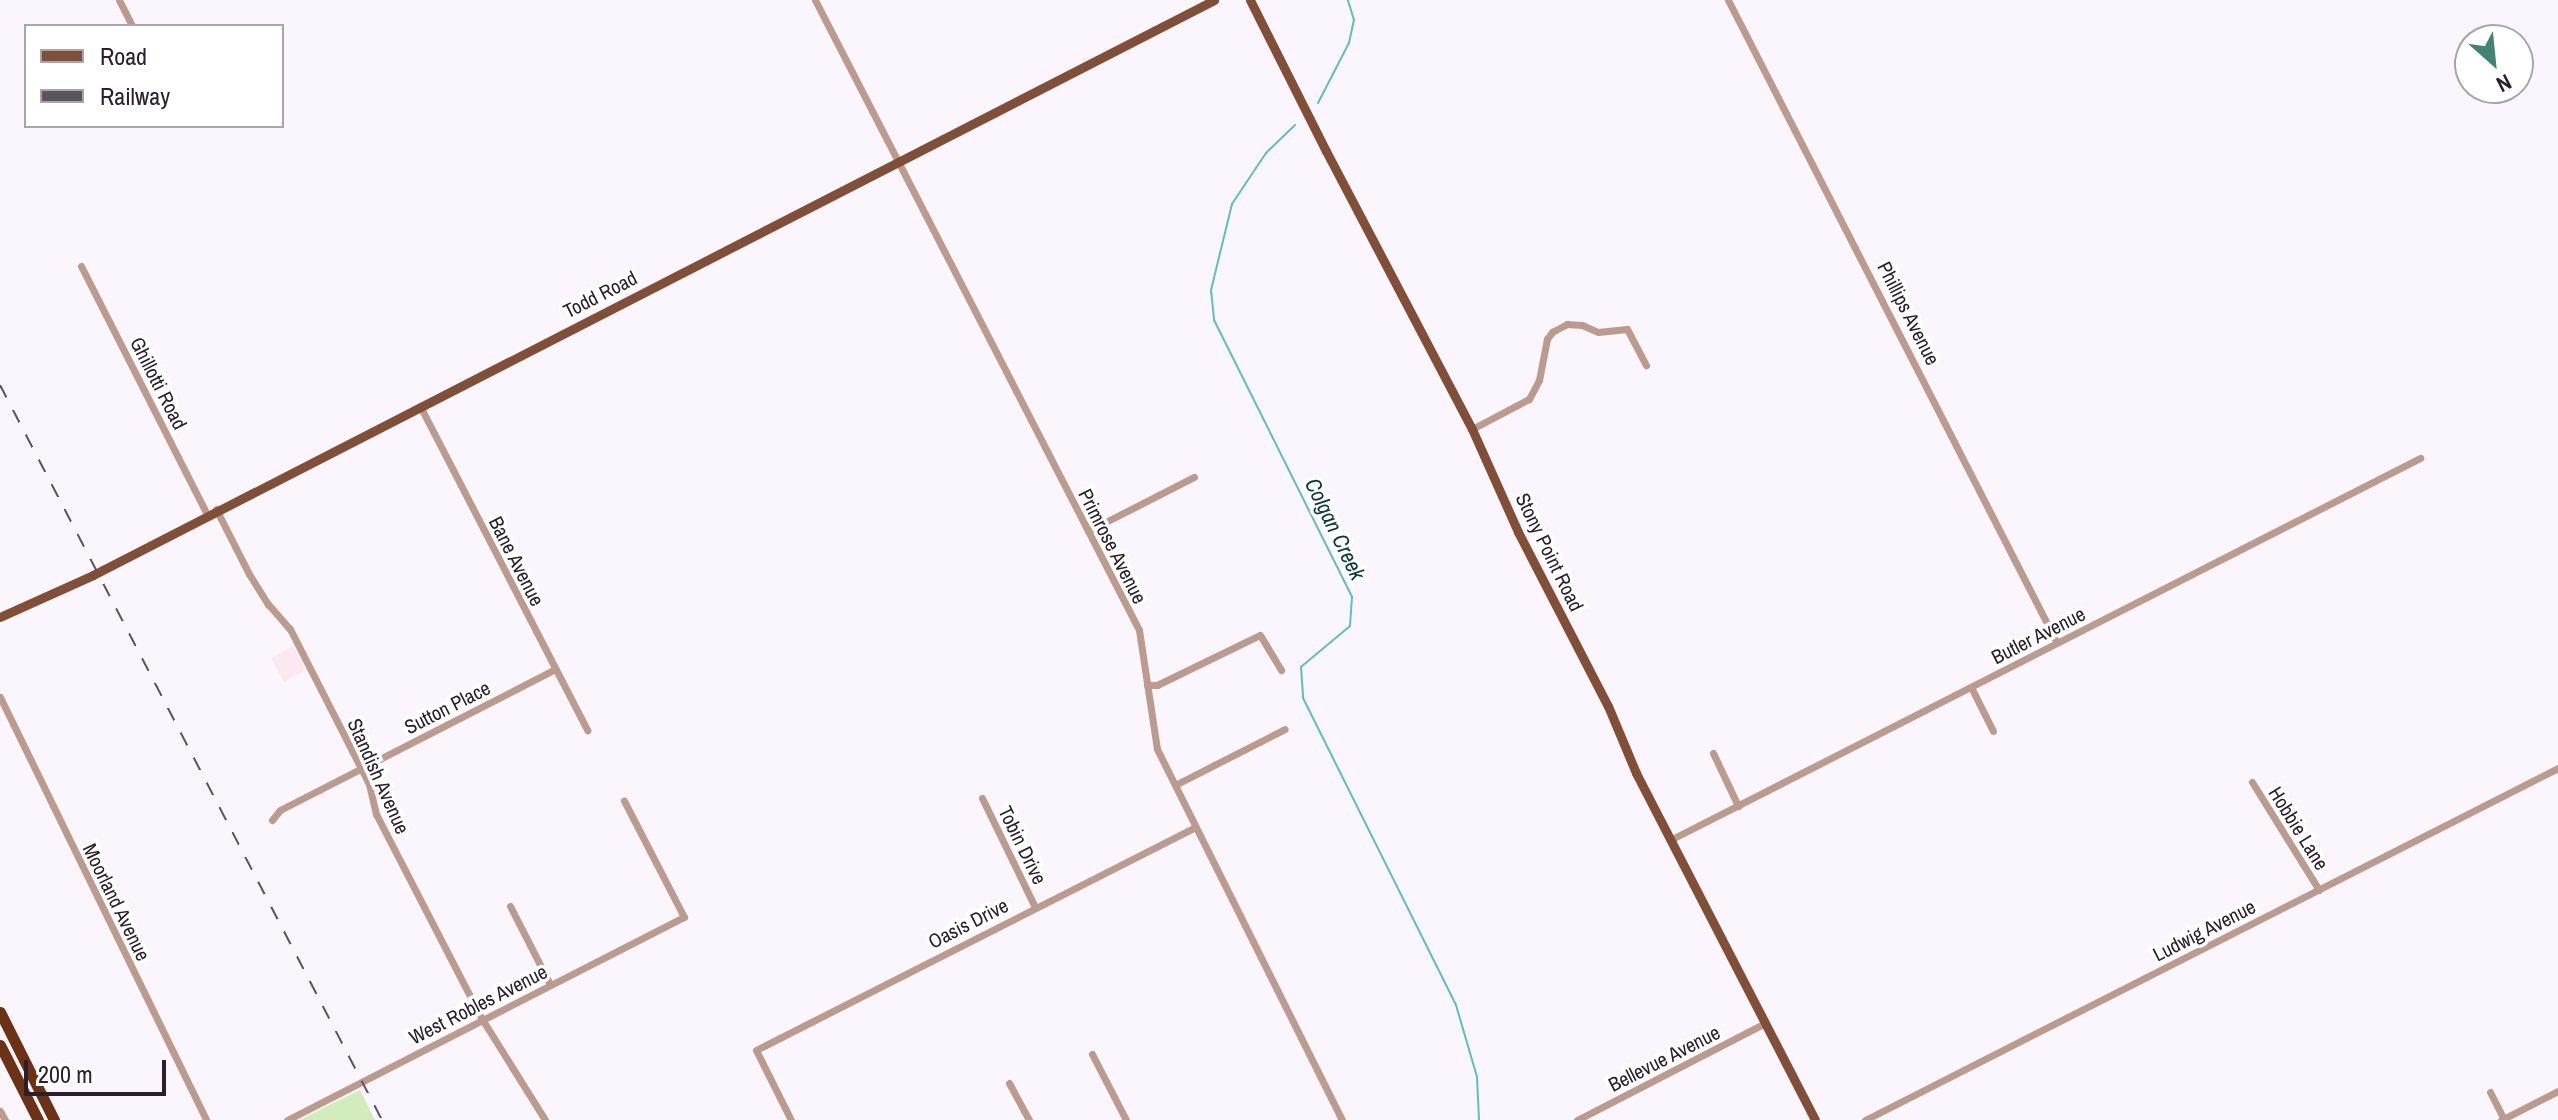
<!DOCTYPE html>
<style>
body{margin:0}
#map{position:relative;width:2558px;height:1120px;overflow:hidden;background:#fbf6fd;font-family:"Archivo Narrow",sans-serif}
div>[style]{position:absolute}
.commercial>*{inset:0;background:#fce8f0}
.green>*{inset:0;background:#d2ecbe}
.stream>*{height:2px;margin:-1px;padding:0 1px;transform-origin:1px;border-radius:1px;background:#5dbdc8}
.minor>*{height:7px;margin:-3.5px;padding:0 3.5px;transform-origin:3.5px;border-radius:3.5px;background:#ba9b8e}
.major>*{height:9px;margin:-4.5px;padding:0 4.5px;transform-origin:4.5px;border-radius:4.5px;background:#814e37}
.highway>*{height:11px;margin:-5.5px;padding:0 5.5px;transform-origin:5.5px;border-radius:5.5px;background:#6b3216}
.rail>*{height:2px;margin-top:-1px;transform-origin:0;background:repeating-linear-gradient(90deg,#5b535e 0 14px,transparent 0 28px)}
span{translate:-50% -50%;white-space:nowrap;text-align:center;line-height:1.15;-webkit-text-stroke:7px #fff;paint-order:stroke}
.street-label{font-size:20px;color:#29202c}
.water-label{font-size:22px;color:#09383d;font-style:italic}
.legend{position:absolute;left:24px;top:24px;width:260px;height:104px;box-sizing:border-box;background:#fff;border:2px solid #a9a6ab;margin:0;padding:10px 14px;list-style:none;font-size:24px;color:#29202c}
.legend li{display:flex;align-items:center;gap:16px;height:40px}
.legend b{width:40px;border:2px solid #a9a6ab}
.north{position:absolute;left:2454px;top:24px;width:80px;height:80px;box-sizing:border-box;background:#fff;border:2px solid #a9a6ab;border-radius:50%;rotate:153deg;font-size:22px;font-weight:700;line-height:32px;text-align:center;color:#29202c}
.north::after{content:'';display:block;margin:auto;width:28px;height:36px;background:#428373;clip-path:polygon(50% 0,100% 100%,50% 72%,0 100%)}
.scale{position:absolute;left:24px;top:1060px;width:142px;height:36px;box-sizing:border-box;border:4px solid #29202c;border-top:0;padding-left:10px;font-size:24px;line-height:28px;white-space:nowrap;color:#29202c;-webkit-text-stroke:6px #fff;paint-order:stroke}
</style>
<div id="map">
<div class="commercial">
<i style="clip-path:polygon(293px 646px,306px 670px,284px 682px,271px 658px)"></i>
</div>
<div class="green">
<i style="clip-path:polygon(360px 1090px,375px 1120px,300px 1120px,329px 1105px)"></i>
</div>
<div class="stream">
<i style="left:1318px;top:103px;width:68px;rotate:-62.7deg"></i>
<i style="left:1349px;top:43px;width:24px;rotate:-78deg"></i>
<i style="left:1354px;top:20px;width:21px;rotate:-107deg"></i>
<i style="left:1295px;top:125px;width:40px;rotate:136deg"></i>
<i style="left:1266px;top:153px;width:61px;rotate:123.7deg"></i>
<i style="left:1232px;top:204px;width:89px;rotate:103.7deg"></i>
<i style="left:1211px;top:290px;width:30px;rotate:84deg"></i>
<i style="left:1214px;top:320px;width:309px;rotate:63.5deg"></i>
<i style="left:1352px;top:597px;width:29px;rotate:94deg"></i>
<i style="left:1350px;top:626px;width:64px;rotate:140.1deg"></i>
<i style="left:1301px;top:667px;width:31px;rotate:86deg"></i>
<i style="left:1303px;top:698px;width:343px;rotate:63.5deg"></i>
<i style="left:1456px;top:1005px;width:75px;rotate:73.7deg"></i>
<i style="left:1477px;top:1077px;width:43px;rotate:87.3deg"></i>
</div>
<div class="minor">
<i style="left:119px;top:0;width:29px;rotate:63deg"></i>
<i style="left:815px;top:0;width:708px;rotate:62.78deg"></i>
<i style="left:1139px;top:630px;width:120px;rotate:81.4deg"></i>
<i style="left:1157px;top:749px;width:415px;rotate:63.5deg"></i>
<i style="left:1728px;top:0;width:722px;rotate:62.9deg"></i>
<i style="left:81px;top:266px;width:278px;rotate:63.1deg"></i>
<i style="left:420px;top:406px;width:365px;rotate:62.7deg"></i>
<i style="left:1472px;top:429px;width:64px;rotate:-27.8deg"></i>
<i style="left:1529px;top:399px;width:21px;rotate:-62deg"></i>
<i style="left:1539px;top:380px;width:42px;rotate:-79deg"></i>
<i style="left:1547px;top:339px;width:9px;rotate:-54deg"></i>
<i style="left:1552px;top:332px;width:17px;rotate:-28deg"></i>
<i style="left:1567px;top:324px;width:15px;rotate:4deg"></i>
<i style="left:1582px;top:325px;width:17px;rotate:24deg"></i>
<i style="left:1598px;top:332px;width:29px;rotate:-6deg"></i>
<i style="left:1627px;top:329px;width:41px;rotate:62.2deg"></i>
<i style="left:216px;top:509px;width:73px;rotate:63.1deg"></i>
<i style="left:249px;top:574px;width:36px;rotate:58deg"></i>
<i style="left:268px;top:604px;width:33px;rotate:49deg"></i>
<i style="left:290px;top:629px;width:174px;rotate:63deg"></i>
<i style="left:369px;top:784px;width:31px;rotate:77deg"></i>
<i style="left:376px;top:814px;width:231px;rotate:62.7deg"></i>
<i style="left:482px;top:1019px;width:119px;rotate:58deg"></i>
<i style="left:1088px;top:531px;width:119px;rotate:-27deg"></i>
<i style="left:1147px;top:685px;width:10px"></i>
<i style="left:1157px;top:685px;width:114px;rotate:-25.9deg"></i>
<i style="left:1260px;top:635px;width:41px;rotate:59deg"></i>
<i style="left:1971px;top:687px;width:49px;rotate:63.4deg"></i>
<i style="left:0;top:697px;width:470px;rotate:64deg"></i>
<i style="left:1713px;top:753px;width:59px;rotate:64.7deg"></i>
<i style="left:2252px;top:782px;width:127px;rotate:58.2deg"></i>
<i style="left:1175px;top:785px;width:123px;rotate:-27deg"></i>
<i style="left:982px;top:798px;width:121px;rotate:64.1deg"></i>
<i style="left:272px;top:820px;width:13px;rotate:-51deg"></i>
<i style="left:280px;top:810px;width:309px;rotate:-27.1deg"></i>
<i style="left:1670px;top:840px;width:842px;rotate:-26.99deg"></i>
<i style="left:510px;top:906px;width:88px;rotate:62.9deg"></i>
<i style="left:1092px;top:1054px;width:74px;rotate:62.7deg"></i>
<i style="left:1009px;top:1083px;width:42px;rotate:61.6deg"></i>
<i style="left:2490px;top:1092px;width:31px;rotate:63deg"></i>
<i style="left:0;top:1111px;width:10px;rotate:61deg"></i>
<i style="left:287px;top:1120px;width:446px;rotate:-27.1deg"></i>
<i style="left:684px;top:917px;width:131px;rotate:-117.3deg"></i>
<i style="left:791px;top:1120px;width:78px;rotate:-116.6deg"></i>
<i style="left:756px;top:1050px;width:492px;rotate:-26.9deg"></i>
<i style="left:1577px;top:1120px;width:212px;rotate:-27.3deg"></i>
<i style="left:1865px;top:1120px;width:777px;rotate:-26.93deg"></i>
<i style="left:2501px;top:1120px;width:64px;rotate:-27deg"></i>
</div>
<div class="major">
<i style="left:1250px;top:0;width:169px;rotate:63.3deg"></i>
<i style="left:1326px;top:151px;width:314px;rotate:62.3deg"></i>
<i style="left:1472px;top:429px;width:113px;rotate:65.9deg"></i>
<i style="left:1518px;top:532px;width:196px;rotate:62.7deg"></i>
<i style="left:1608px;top:706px;width:73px;rotate:67.3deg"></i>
<i style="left:1636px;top:773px;width:390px;rotate:62.7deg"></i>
<i style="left:0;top:617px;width:102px;rotate:-24.3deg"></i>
<i style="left:93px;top:575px;width:1260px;rotate:-27.15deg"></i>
</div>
<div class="highway">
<i style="left:0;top:1012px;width:121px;rotate:63.4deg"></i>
<i style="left:0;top:1045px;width:84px;rotate:63.1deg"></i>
</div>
<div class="rail">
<i style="left:0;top:385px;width:828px;rotate:62.54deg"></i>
</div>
<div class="street-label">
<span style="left:600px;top:294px;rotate:-27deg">Todd Road</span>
<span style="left:1909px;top:313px;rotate:63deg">Phillips Avenue</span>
<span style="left:159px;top:383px;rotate:63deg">Ghillotti Road</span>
<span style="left:1113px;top:546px;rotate:63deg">Primrose Avenue</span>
<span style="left:1550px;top:552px;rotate:64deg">Stony Point Road</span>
<span style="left:517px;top:561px;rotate:63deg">Bane Avenue</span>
<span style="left:2038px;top:635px;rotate:-27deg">Butler Avenue</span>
<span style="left:447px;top:707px;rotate:-27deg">Sutton Place</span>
<span style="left:379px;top:776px;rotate:66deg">Standish Avenue</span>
<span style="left:2299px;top:828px;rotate:58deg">Hobbie Lane</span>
<span style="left:1023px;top:845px;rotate:64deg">Tobin Drive</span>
<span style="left:117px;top:902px;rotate:64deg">Moorland Avenue</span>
<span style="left:968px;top:923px;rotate:-27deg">Oasis Drive</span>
<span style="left:2204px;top:930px;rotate:-27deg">Ludwig Avenue</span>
<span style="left:478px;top:1004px;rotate:-27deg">West Robles Avenue</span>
<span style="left:1664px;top:1058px;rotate:-27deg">Bellevue Avenue</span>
</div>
<div class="water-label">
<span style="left:1335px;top:529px;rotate:64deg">Colgan Creek</span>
</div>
<ul class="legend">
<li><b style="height:10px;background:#814e37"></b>Road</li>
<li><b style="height:10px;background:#5b535e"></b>Railway</li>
</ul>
<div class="north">N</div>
<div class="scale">200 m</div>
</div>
